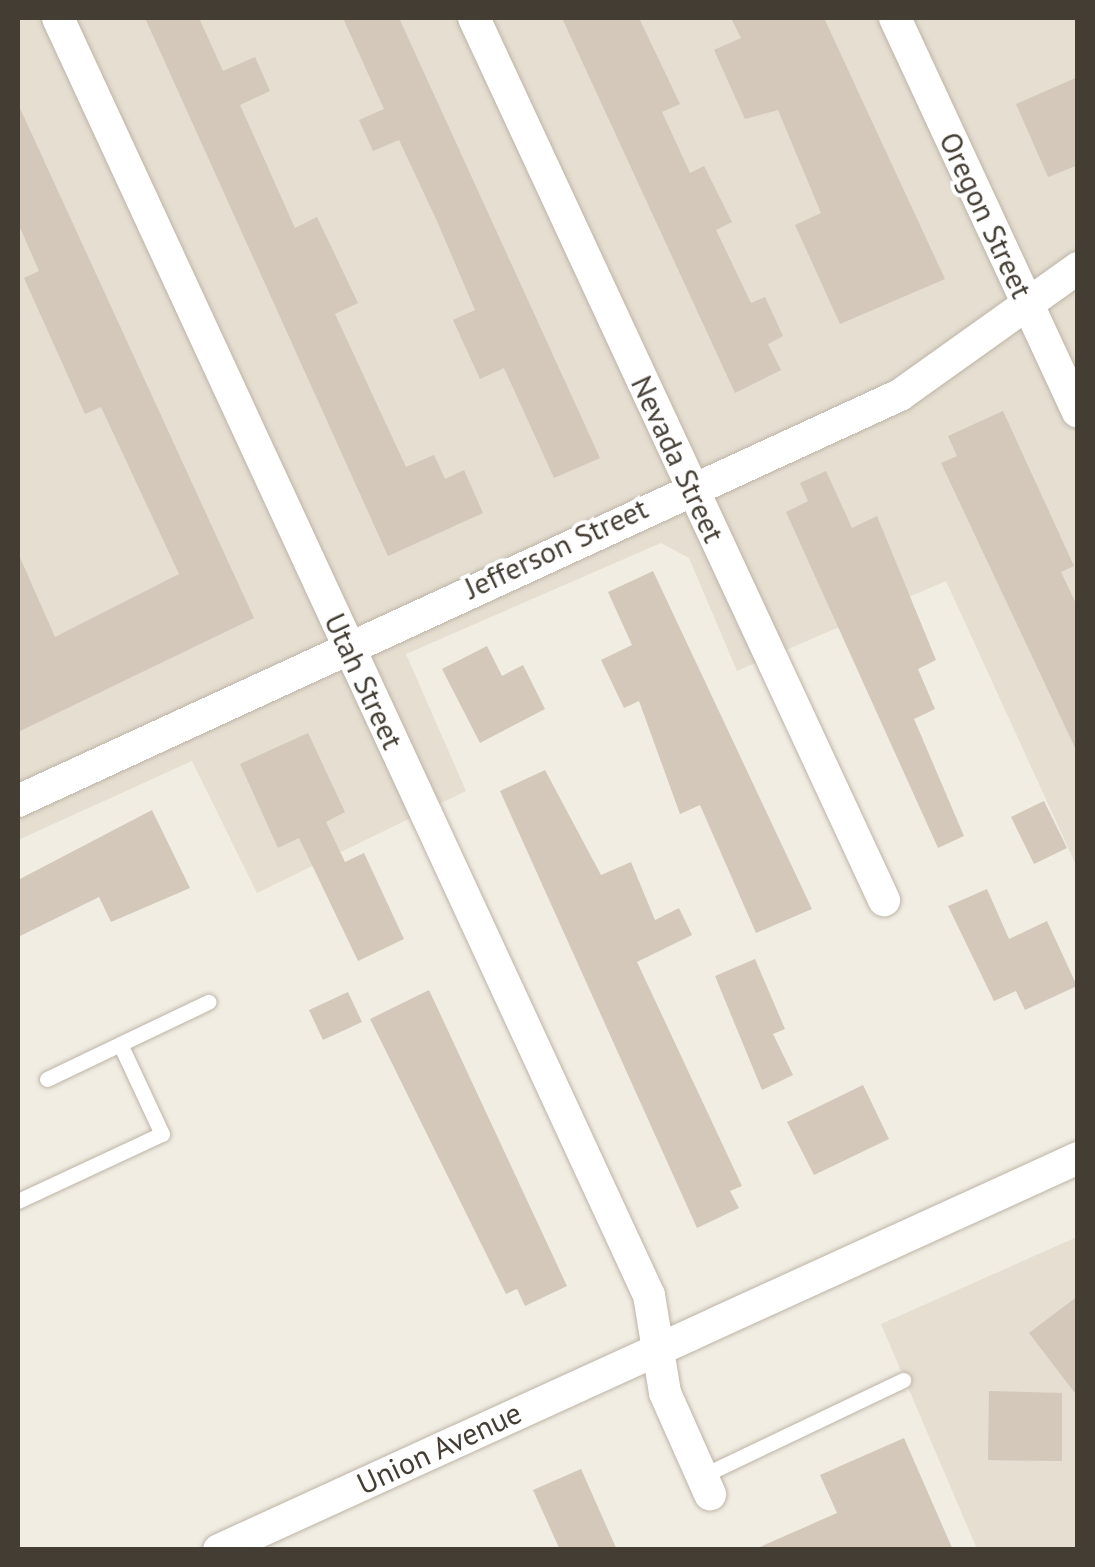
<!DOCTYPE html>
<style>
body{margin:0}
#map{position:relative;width:1095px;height:1567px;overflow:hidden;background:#f1ede3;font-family:"PT Sans",sans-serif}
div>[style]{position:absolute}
.residential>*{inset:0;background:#e5ded1}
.building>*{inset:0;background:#d3c8b9}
.roads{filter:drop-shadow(0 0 2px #bdb4a6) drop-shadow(0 0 2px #bdb4a6)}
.lane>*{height:15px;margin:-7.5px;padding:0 7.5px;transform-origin:7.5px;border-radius:7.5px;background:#fff}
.street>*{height:32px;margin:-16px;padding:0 16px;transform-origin:16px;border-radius:16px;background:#fff}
span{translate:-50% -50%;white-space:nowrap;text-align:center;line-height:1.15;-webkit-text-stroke:8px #fff;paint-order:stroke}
.street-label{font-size:30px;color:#433d34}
.frame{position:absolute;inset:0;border:20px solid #433d34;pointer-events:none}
</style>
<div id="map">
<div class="residential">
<i style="clip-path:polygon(18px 18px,1077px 18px,1077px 867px,946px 581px,737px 671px,689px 558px,661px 543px,406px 654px,466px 791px,257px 893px,192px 761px,18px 840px)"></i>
<i style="clip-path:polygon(1077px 1237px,1077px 1549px,977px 1549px,881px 1324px)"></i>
</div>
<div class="building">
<i style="clip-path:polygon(145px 18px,199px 18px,223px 71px,255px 57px,270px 91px,240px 105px,295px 228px,317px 217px,358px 303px,335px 314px,406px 467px,434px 455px,445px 479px,464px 470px,483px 513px,388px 556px)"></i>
<i style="clip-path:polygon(343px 18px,399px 18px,600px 458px,554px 478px,504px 368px,480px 379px,453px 320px,475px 310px,437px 221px,399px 140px,373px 151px,359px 120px,384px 109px)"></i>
<i style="clip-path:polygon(562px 18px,639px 18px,680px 104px,662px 112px,690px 173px,704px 166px,732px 222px,716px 230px,751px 303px,765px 297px,783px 336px,768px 344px,781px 370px,735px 393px)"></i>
<i style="clip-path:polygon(731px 18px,824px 18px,945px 279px,840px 324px,795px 225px,821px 213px,778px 110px,745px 119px,714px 50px,741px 38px)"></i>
<i style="clip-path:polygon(1078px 77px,1078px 165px,1048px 177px,1016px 104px)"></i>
<i style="clip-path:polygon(18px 104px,254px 618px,18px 732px,18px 553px,55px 637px,179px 574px,101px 407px,85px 414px,24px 278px,39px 271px,18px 223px)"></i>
<i style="clip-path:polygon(1003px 411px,1074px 566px,1061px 572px,1078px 608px,1078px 754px,941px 463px,957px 456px,948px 436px)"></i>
<i style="clip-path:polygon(826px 471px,852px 528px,877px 516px,936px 660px,918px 669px,935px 709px,914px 719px,964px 836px,938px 848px,786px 512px,808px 501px,800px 483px)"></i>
<i style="clip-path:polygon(653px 571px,812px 909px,756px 933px,700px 805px,680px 814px,639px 701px,624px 708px,601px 660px,632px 645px,608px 592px)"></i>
<i style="clip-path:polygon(487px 646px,502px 676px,523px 665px,545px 709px,480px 743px,442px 669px)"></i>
<i style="clip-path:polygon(308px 733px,345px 812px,326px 822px,345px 862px,364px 853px,404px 939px,358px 961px,299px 838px,278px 848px,240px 764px)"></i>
<i style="clip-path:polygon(545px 770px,601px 875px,631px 862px,655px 920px,679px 908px,692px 935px,637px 962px,742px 1186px,730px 1191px,739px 1208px,697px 1228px,500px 791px)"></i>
<i style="clip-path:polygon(1044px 801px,1067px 848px,1034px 864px,1011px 817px)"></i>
<i style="clip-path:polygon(152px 810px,190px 888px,111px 922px,99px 897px,18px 937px,18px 880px)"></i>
<i style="clip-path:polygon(987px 889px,1009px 939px,1047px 921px,1077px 986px,1025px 1010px,1016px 991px,994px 1001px,948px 906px)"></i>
<i style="clip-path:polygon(755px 959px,785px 1029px,773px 1034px,793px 1075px,762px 1090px,715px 976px)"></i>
<i style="clip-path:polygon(429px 990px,567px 1286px,525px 1306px,517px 1289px,506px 1294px,370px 1019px)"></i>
<i style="clip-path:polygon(348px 992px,362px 1022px,323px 1040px,309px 1010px)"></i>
<i style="clip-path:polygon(863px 1085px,889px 1139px,814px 1175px,787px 1122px)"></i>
<i style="clip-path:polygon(1078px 1296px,1078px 1397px,1029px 1333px)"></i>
<i style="clip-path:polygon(989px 1391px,1062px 1393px,1062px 1461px,988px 1460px)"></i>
<i style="clip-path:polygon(904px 1438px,953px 1550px,753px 1550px,837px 1513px,820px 1475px)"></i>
<i style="clip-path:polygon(581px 1469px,617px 1550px,560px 1550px,533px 1490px)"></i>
</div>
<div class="roads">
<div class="lane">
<i style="left:47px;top:1079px;width:81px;rotate:-25.6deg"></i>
<i style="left:18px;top:1201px;width:159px;rotate:-25deg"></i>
<i style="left:162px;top:1134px;width:99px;rotate:-115deg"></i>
<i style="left:120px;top:1044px;width:98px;rotate:-25.5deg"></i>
<i style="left:702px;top:1476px;width:223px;rotate:-25.5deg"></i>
</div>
<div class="street">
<i style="left:58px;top:18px;width:1407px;rotate:65.17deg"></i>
<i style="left:649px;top:1295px;width:99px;rotate:80.7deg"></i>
<i style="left:665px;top:1393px;width:111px;rotate:66deg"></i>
<i style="left:474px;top:18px;width:973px;rotate:65.07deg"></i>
<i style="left:895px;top:18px;width:434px;rotate:65.1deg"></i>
<i style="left:18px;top:801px;width:971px;rotate:-24.72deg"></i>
<i style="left:900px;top:395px;width:219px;rotate:-35.5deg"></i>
<i style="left:219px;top:1550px;width:944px;rotate:-24.53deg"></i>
</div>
</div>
<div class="street-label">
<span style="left:986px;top:215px;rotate:65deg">Oregon Street</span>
<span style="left:678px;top:459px;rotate:65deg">Nevada Street</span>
<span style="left:556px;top:548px;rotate:-25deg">Jefferson Street</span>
<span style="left:364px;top:681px;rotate:65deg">Utah Street</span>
<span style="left:439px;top:1448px;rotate:-25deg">Union Avenue</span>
</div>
<div class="frame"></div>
</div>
